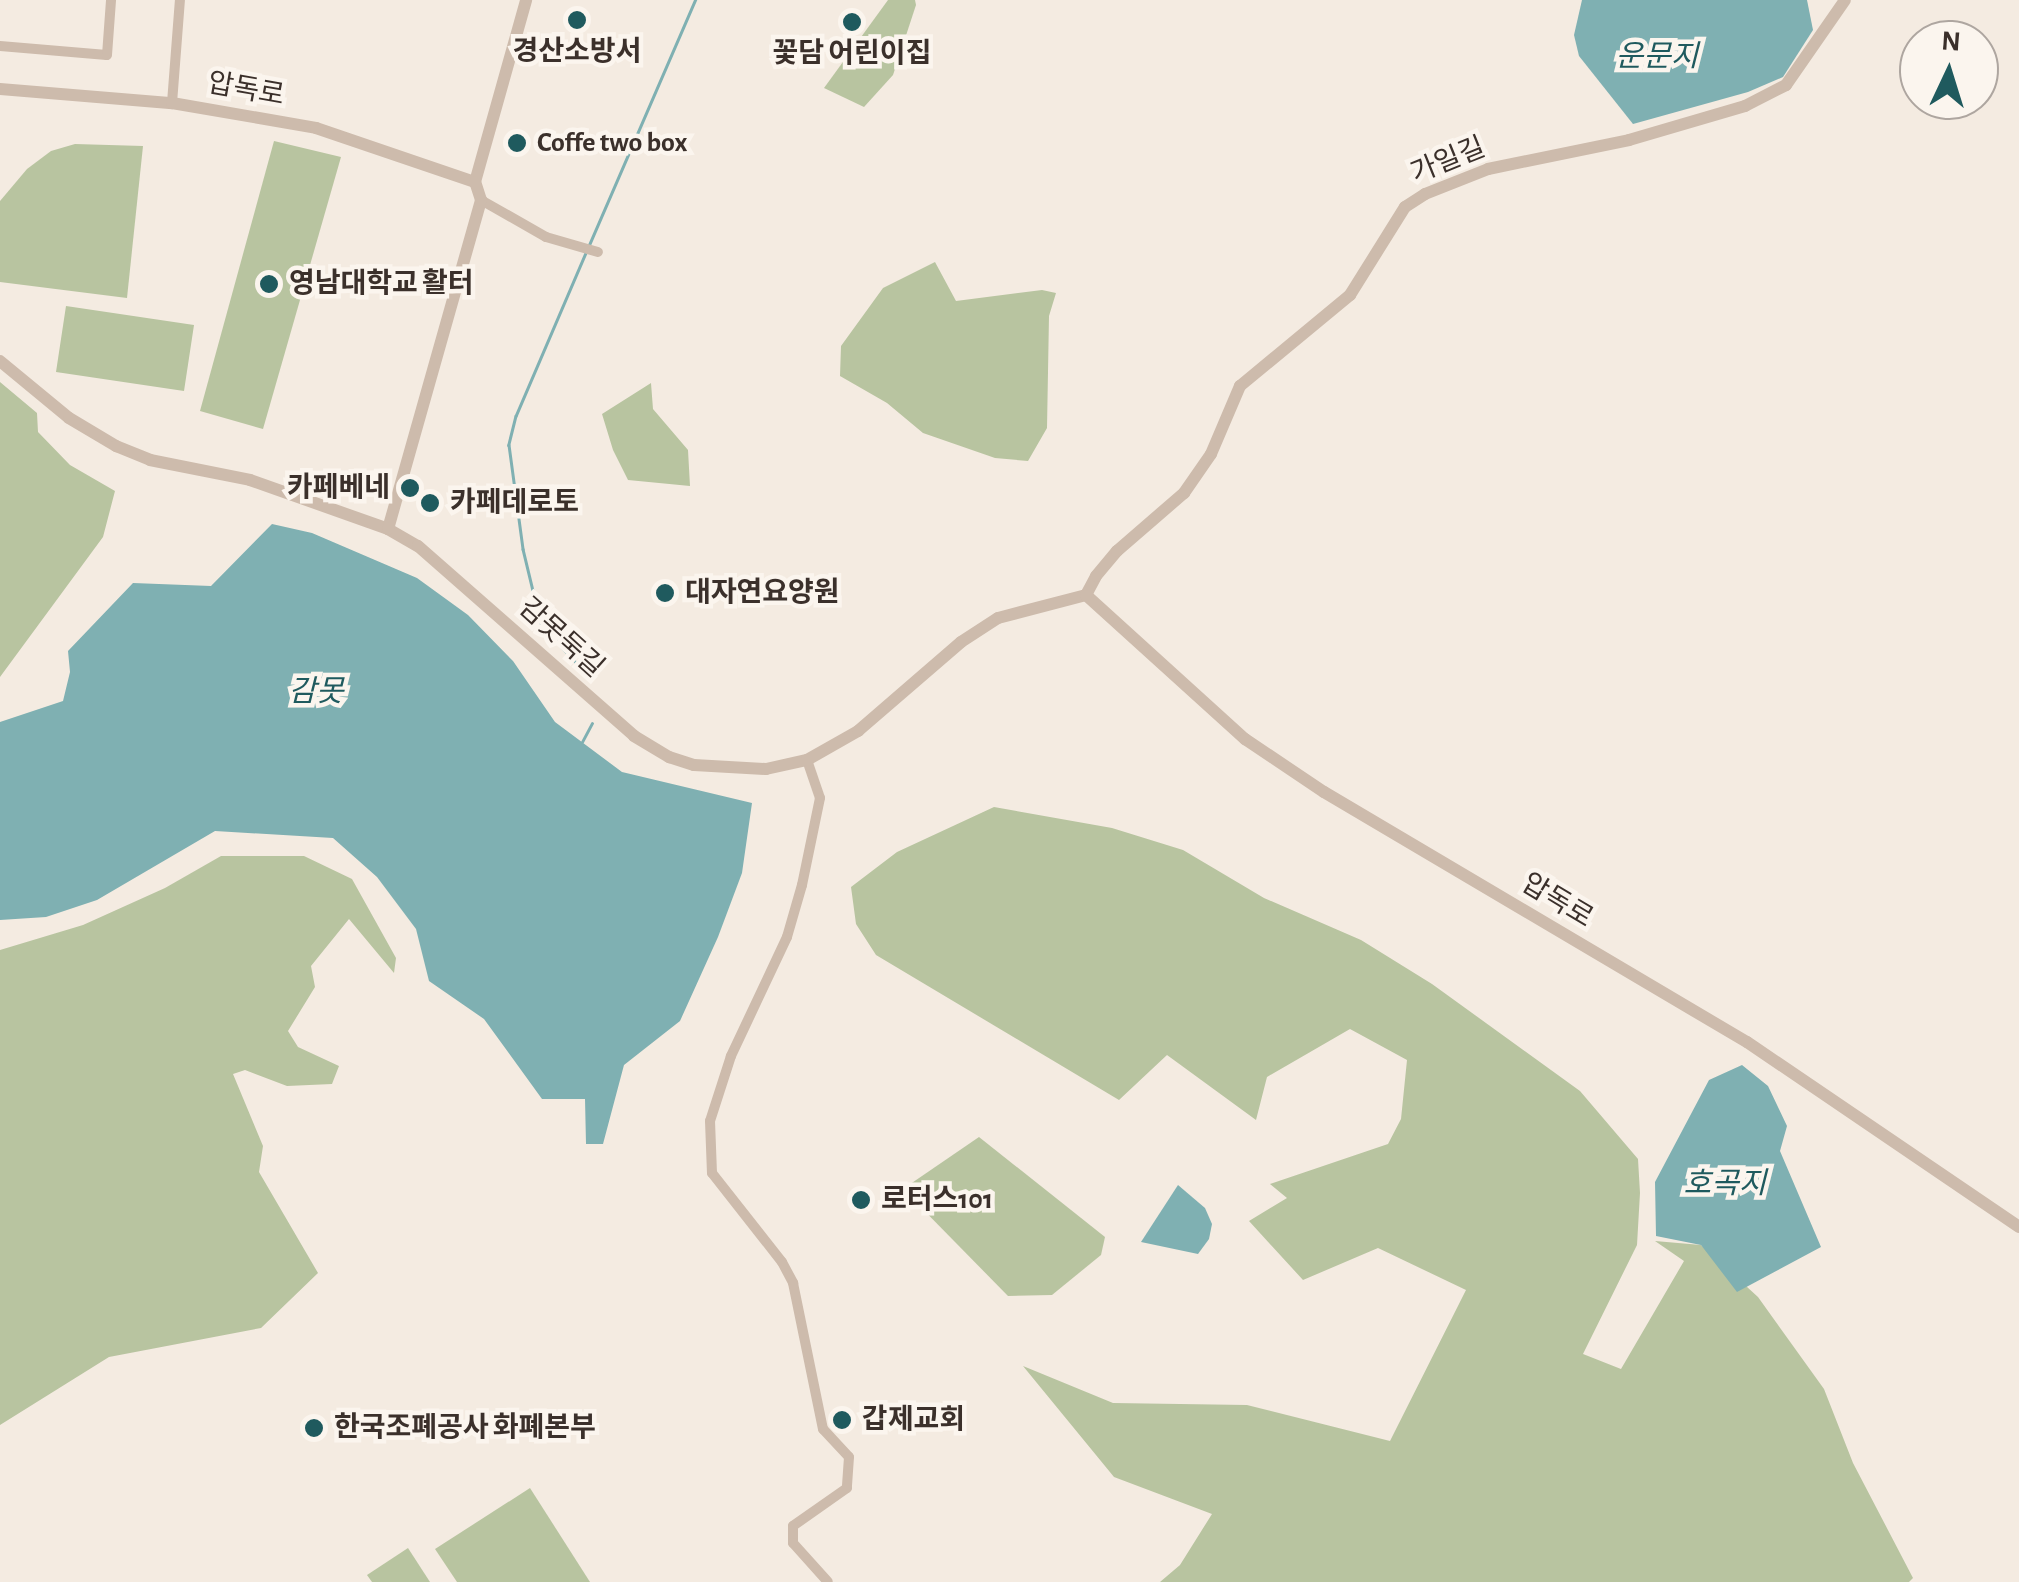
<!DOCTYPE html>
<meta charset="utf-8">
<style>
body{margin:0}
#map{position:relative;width:2019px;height:1582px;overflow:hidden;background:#f4ebe1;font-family:"Alegreya Sans","Noto Sans KR",sans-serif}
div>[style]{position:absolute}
.green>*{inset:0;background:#b8c4a0}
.water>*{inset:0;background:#7fb0b2}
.stream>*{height:2.5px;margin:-1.25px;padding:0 1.25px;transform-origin:1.25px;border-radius:1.25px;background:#7fb0b2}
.minor>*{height:10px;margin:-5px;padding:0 5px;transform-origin:5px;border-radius:5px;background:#cdbbac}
.tertiary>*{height:12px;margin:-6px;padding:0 6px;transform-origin:6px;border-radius:6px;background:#cdbbac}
.dots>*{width:28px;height:28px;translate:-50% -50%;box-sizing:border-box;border:5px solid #fbf5ee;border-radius:50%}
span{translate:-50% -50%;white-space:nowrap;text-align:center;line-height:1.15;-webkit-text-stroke:9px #fbf5ee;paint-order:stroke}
.poi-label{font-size:28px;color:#3b302b;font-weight:700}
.left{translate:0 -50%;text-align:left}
.right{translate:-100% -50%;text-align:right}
.street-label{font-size:28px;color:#3b302b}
.water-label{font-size:30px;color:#1f5a5e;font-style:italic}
.north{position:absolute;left:1899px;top:20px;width:100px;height:100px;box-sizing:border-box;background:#fbf5ee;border:2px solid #aea6a0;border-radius:50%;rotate:4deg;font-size:28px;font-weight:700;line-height:40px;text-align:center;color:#3b302b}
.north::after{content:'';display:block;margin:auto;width:35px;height:45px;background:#1f5a5e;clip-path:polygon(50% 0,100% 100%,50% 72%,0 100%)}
</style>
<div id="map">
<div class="green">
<i style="clip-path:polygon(888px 0,915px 0,916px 5px,893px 75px,864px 107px,824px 88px)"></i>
<i style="clip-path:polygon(274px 141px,341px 157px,263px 429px,200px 411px)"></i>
<i style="clip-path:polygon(75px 144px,143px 146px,127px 298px,0 282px,0 201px,27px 169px,51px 151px)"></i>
<i style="clip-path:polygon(935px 262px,956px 301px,1042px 290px,1056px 293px,1049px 316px,1047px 428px,1028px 461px,995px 458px,923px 433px,887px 403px,840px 376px,841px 346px,883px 288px)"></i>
<i style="clip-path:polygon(66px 306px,194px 325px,184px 391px,56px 372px)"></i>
<i style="clip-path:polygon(0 382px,37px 413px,38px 432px,70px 465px,115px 491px,103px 537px,0 677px)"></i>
<i style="clip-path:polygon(651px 383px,653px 409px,688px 450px,690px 486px,628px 480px,613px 450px,602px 414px)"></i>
<i style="clip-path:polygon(994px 807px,1112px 828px,1183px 850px,1264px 898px,1361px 940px,1432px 984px,1580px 1091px,1638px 1159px,1640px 1193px,1637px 1245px,1583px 1354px,1621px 1369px,1684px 1261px,1655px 1241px,1701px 1245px,1758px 1297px,1824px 1389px,1853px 1463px,1913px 1578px,1909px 1582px,1160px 1582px,1180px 1565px,1212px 1514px,1114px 1477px,1023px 1366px,1113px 1403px,1247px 1405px,1390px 1441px,1466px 1290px,1378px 1248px,1303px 1280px,1249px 1221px,1287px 1198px,1270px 1184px,1388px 1144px,1401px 1119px,1407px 1060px,1350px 1029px,1267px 1077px,1256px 1120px,1167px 1055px,1119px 1100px,876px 955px,856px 924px,851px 887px,897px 852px)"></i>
<i style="clip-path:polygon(221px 856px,304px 856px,352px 879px,396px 958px,394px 973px,349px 919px,311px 966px,315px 987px,288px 1031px,298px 1047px,339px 1066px,332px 1084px,287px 1086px,245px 1070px,233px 1074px,263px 1146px,259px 1172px,318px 1273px,261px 1328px,109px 1357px,0 1425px,0 950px,83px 925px,165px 888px)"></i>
<i style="clip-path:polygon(979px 1137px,1105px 1237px,1101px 1255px,1052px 1295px,1008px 1296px,903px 1189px)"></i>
<i style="clip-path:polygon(530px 1488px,590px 1582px,457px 1582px,435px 1549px)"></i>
<i style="clip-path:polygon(408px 1548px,430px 1582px,372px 1582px,367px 1575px)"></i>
</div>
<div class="water">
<i style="clip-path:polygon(1582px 0,1807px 0,1813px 30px,1783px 77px,1748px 92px,1633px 124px,1579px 56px,1574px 35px)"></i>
<i style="clip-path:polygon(272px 524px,312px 533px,417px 578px,468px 615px,513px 661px,555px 722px,622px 772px,752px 803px,742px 873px,718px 937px,680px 1021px,624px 1065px,603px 1144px,586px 1144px,585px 1099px,542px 1099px,484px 1019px,429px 981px,416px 929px,377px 877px,333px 838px,215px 831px,97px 900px,46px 917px,0 920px,0 722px,63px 701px,70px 672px,68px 651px,133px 583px,211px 586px)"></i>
<i style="clip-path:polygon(1742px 1065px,1768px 1086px,1787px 1126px,1780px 1151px,1821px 1247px,1737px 1292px,1701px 1245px,1656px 1236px,1655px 1182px,1709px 1080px)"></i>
<i style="clip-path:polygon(1178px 1185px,1205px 1208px,1212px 1224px,1209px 1239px,1198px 1254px,1141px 1242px)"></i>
</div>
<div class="stream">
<i style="left:589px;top:245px;width:267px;rotate:-66.6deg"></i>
<i style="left:586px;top:253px;width:177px;rotate:113.2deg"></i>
<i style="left:516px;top:416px;width:30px;rotate:104deg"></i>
<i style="left:509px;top:445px;width:105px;rotate:82.3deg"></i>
<i style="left:523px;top:549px;width:77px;rotate:76.5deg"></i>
<i style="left:541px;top:624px;width:73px;rotate:47.8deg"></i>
<i style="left:582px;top:742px;width:21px;rotate:-62deg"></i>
</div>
<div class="minor">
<i style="left:0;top:46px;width:107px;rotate:4.8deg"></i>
<i style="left:107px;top:55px;width:55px;rotate:-85.8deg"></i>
<i style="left:172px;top:103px;width:103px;rotate:-85.6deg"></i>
<i style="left:481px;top:200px;width:75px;rotate:29.6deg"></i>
<i style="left:546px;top:237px;width:54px;rotate:16.1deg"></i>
<i style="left:807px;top:760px;width:40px;rotate:71.1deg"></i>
<i style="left:820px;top:798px;width:89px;rotate:101.7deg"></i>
<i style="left:802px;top:885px;width:54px;rotate:106.1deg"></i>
<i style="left:787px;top:937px;width:132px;rotate:115.2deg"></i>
<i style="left:731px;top:1056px;width:68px;rotate:107.9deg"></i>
<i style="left:710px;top:1121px;width:52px;rotate:87.8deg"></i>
<i style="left:712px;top:1173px;width:113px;rotate:51.8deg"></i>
<i style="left:782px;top:1262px;width:24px;rotate:62deg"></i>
<i style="left:793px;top:1283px;width:149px;rotate:78.4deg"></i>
<i style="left:823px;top:1429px;width:38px;rotate:47deg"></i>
<i style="left:849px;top:1457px;width:31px;rotate:94deg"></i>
<i style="left:847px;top:1488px;width:66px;rotate:144.9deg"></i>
<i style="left:793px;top:1526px;width:17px;rotate:90deg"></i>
<i style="left:793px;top:1543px;width:52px;rotate:48.1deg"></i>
</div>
<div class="tertiary">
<i style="left:0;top:89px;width:173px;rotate:4.7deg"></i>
<i style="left:172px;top:103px;width:146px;rotate:9.8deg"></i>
<i style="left:316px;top:128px;width:168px;rotate:18.8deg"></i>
<i style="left:475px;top:182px;width:189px;rotate:-74.3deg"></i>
<i style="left:0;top:361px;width:89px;rotate:39.6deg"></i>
<i style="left:69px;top:418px;width:55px;rotate:30.8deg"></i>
<i style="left:116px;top:446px;width:37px;rotate:22deg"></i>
<i style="left:150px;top:460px;width:102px;rotate:11.3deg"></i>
<i style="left:250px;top:480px;width:146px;rotate:19.5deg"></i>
<i style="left:388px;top:529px;width:34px;rotate:30deg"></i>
<i style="left:418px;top:546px;width:288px;rotate:41.3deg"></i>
<i style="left:634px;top:736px;width:41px;rotate:31deg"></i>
<i style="left:669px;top:757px;width:26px;rotate:18deg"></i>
<i style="left:694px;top:765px;width:72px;rotate:3.2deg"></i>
<i style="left:766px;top:769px;width:42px;rotate:-12.4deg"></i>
<i style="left:807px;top:760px;width:59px;rotate:-29.6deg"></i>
<i style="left:858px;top:731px;width:136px;rotate:-40.8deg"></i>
<i style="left:961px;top:642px;width:44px;rotate:-33deg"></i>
<i style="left:998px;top:618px;width:91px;rotate:-14.6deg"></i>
<i style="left:388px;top:529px;width:342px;rotate:-74.2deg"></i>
<i style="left:481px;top:200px;width:19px;rotate:-108deg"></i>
<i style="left:1086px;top:595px;width:215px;rotate:42.2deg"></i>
<i style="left:1245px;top:739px;width:95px;rotate:33.9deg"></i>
<i style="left:1324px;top:792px;width:491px;rotate:30.6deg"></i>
<i style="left:1747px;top:1042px;width:329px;rotate:34.2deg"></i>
<i style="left:1086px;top:595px;width:21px;rotate:-62deg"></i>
<i style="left:1096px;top:576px;width:33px;rotate:-50deg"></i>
<i style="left:1117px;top:551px;width:89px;rotate:-40.9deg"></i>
<i style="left:1184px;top:493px;width:47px;rotate:-55.3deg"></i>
<i style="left:1211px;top:454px;width:74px;rotate:-66.9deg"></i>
<i style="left:1240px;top:386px;width:143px;rotate:-39.6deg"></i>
<i style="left:1350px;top:295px;width:104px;rotate:-58deg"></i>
<i style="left:1405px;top:207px;width:24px;rotate:-33deg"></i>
<i style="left:1425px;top:194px;width:68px;rotate:-21.6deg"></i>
<i style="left:1488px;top:169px;width:144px;rotate:-11.6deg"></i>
<i style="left:1629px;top:140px;width:121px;rotate:-16.3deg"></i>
<i style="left:1745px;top:106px;width:46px;rotate:-27.1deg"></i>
<i style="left:1786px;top:85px;width:103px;rotate:-55.2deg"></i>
</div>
<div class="dots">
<i style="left:577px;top:20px;background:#1f5a5e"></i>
<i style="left:852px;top:22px;background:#1f5a5e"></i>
<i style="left:517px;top:143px;background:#1f5a5e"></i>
<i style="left:269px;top:284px;background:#1f5a5e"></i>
<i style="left:410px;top:488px;background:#1f5a5e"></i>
<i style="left:430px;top:503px;background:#1f5a5e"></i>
<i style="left:665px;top:593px;background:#1f5a5e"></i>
<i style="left:861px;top:1200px;background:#1f5a5e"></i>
<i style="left:842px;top:1420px;background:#1f5a5e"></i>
<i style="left:314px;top:1428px;background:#1f5a5e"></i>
</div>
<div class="poi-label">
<span style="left:577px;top:52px">경산소방서</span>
<span style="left:852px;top:54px">꽃담 어린이집</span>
<span class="left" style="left:537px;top:143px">Coffe two box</span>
<span class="left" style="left:289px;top:284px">영남대학교 활터</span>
<span class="right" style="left:390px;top:488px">카페베네</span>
<span class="left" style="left:450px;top:503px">카페데로토</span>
<span class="left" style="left:685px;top:593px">대자연요양원</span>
<span class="left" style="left:881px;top:1200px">로터스101</span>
<span class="left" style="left:862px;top:1420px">갑제교회</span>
<span class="left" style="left:334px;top:1428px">한국조폐공사 화폐본부</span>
</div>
<div class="street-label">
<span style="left:246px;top:90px;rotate:10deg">압독로</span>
<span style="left:1448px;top:161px;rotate:-22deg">가일길</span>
<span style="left:561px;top:638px;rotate:42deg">감못둑길</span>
<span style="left:1557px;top:901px;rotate:31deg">압독로</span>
</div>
<div class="water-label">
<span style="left:1657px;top:57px">운문지</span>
<span style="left:316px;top:692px">감못</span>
<span style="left:1725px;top:1184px">호곡지</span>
</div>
<div class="north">N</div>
</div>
